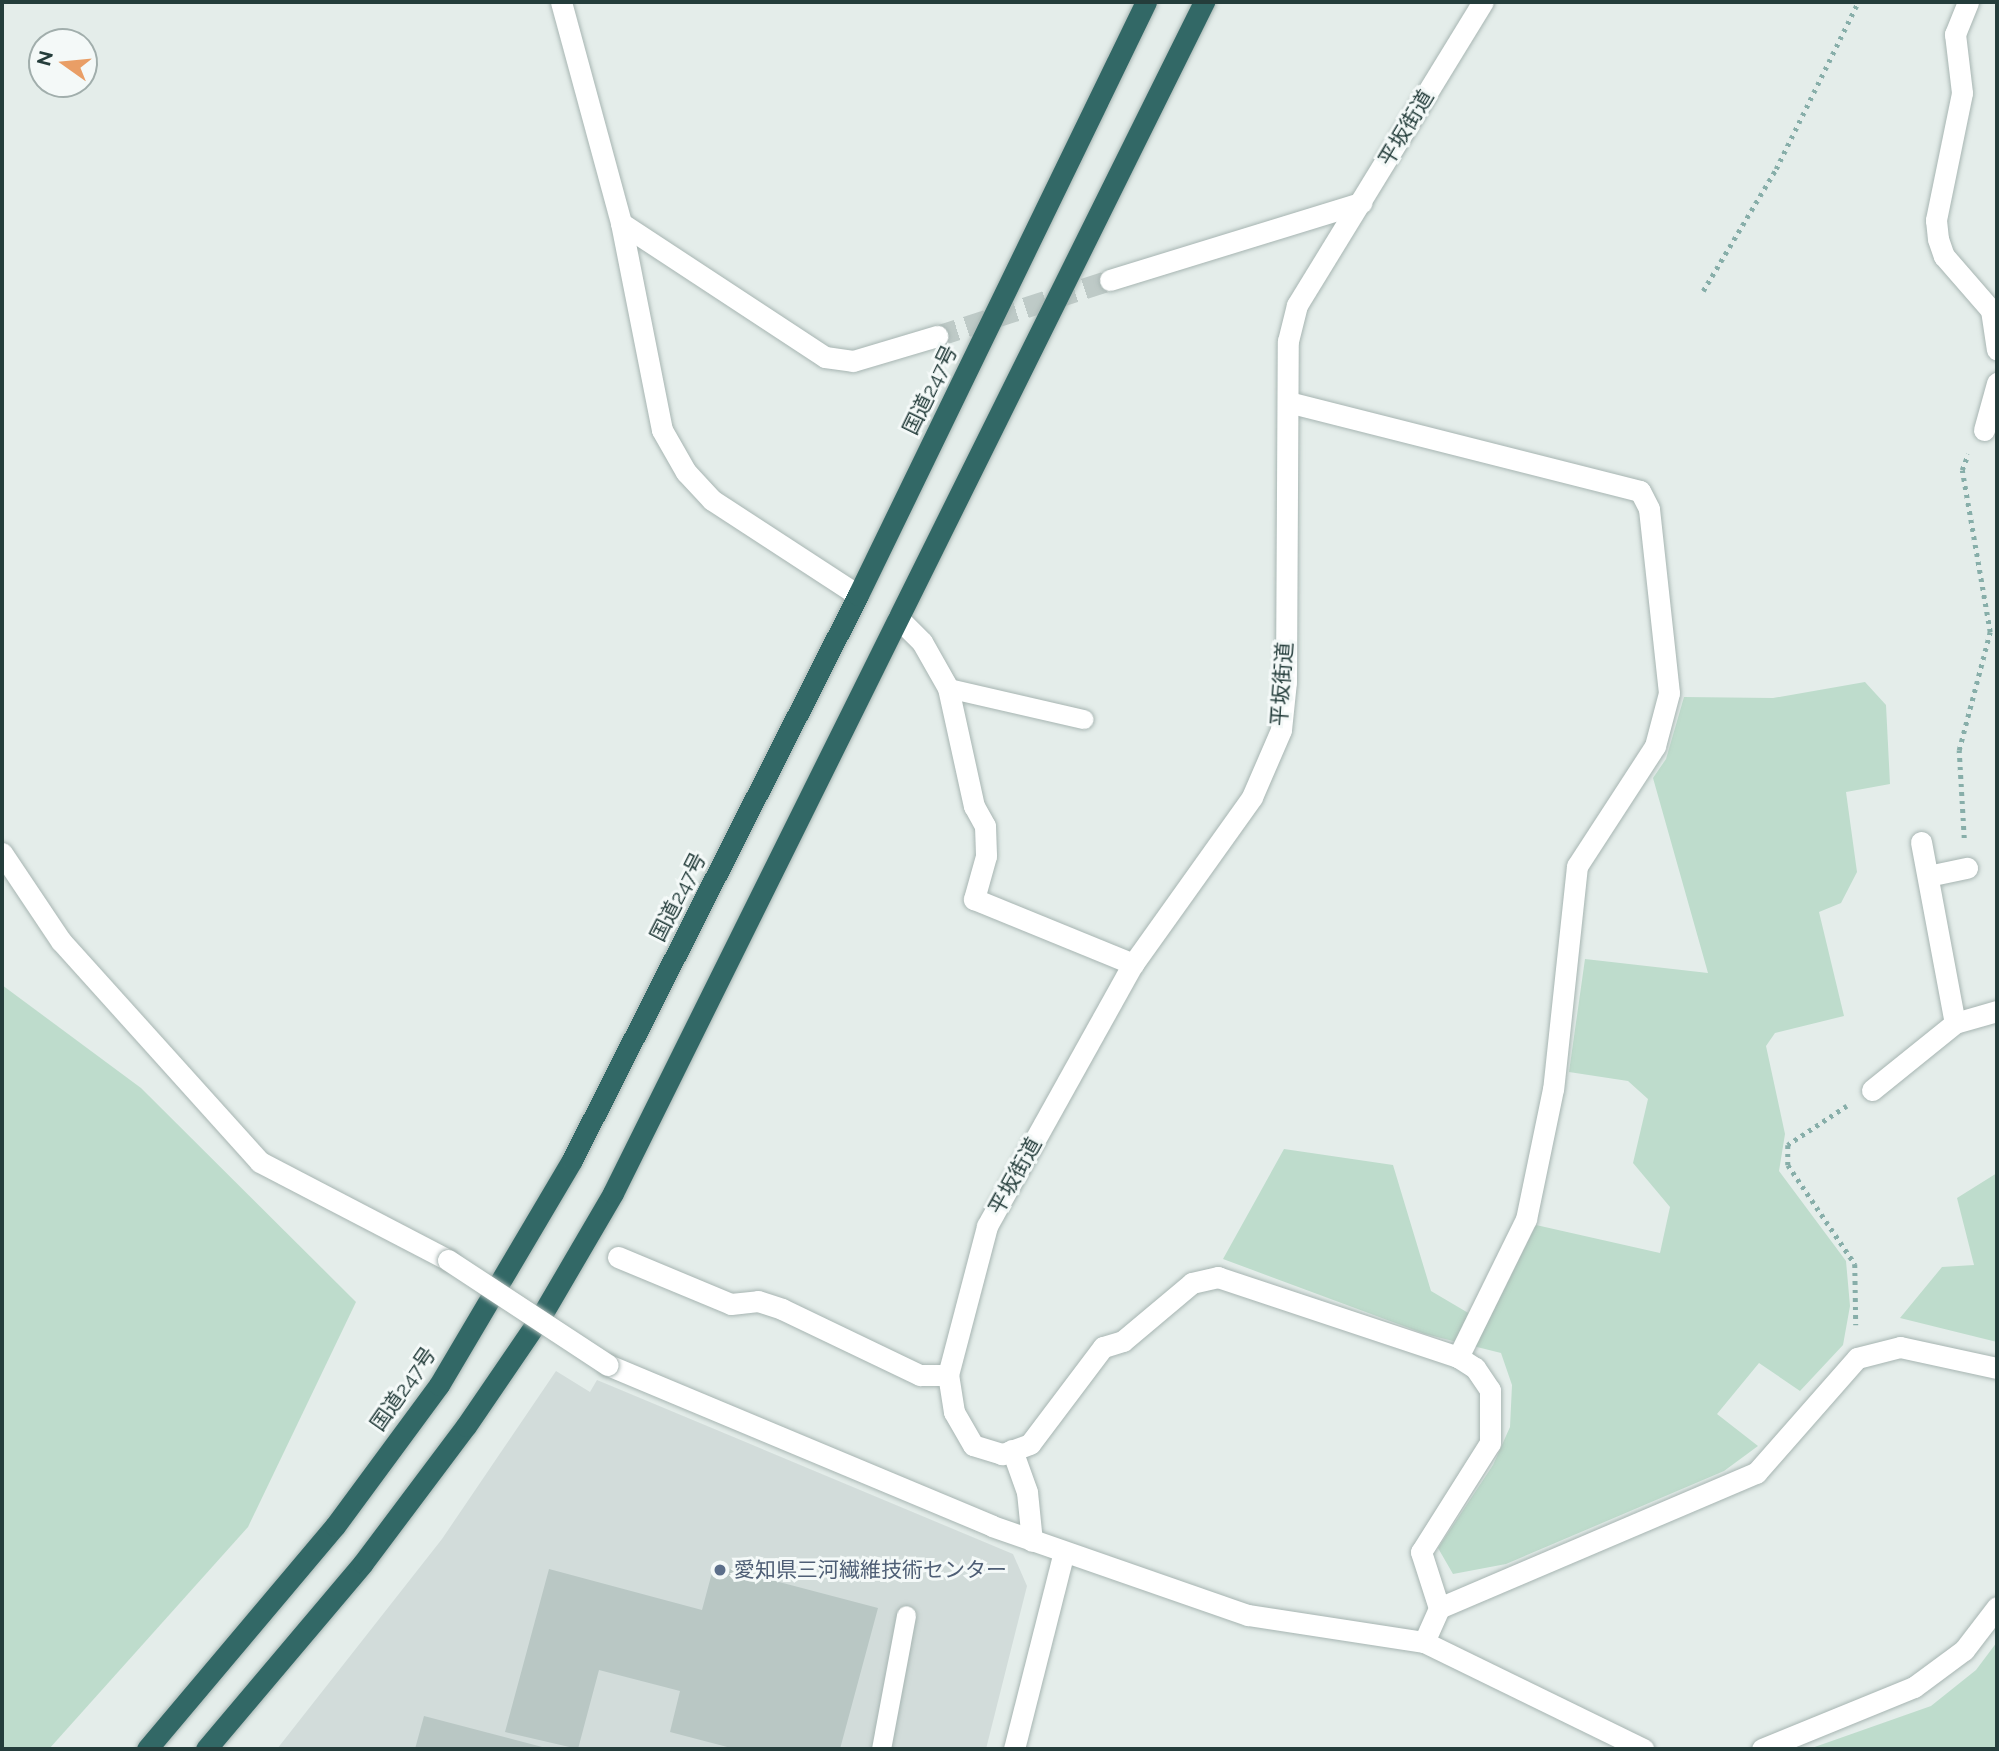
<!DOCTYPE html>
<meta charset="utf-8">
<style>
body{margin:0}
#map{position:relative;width:1999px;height:1751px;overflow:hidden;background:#e4edea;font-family:Raleway,"Noto Sans JP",sans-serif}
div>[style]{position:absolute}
.built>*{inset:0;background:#d2dcda}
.green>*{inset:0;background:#bedccc}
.building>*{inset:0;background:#b9c7c4}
.street-tunnel>*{height:21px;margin-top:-10.5px;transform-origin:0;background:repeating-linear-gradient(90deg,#becac7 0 21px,transparent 0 31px)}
.path>*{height:4.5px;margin-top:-2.25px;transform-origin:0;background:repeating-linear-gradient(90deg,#87aea9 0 3.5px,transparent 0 8.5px)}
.roads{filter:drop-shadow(0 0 2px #a7b5b2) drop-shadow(0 0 2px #a7b5b2)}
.lane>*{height:19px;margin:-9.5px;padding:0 9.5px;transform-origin:9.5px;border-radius:9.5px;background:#fff}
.street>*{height:21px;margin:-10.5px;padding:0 10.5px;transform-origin:10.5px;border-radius:10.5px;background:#fff}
.highway>*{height:21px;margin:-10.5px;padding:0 10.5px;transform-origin:10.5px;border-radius:10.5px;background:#326866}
.bridges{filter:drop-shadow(0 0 2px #a7b5b2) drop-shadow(0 0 2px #a7b5b2)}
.street-bridge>*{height:21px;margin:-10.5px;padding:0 10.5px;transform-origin:10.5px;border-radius:10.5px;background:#fff}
.dots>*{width:19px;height:19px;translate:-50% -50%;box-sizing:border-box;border:4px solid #f4f9f8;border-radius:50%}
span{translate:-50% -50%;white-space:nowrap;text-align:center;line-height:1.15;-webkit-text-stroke:6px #f4f9f8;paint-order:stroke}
.street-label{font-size:21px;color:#243d3b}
.service-label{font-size:21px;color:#4e5e75}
.left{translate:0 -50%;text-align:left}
.frame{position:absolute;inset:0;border:4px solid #243d3b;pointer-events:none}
.north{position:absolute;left:28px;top:28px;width:70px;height:70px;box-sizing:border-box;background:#f4f9f8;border:2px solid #a1aeac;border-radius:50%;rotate:285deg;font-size:19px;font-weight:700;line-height:28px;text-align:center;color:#243d3b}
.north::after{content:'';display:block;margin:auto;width:24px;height:32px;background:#e99e66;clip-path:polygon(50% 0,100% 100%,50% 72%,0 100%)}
</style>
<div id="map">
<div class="built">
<i style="clip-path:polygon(556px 1371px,590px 1392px,597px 1380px,1013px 1554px,1027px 1586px,986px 1749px,277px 1749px,442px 1539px)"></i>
</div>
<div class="green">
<i style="clip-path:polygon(1865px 682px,1886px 705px,1890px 784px,1846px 792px,1857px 872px,1841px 903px,1819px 912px,1844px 1016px,1775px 1033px,1766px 1046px,1785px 1134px,1779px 1171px,1846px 1261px,1850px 1306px,1843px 1345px,1800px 1391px,1759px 1363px,1717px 1414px,1758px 1446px,1724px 1471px,1506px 1564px,1453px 1574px,1438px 1548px,1493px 1465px,1510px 1427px,1512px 1385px,1501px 1353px,1425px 1334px,1223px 1259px,1284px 1149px,1393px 1165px,1431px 1291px,1487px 1324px,1536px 1225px,1660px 1253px,1670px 1207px,1633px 1163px,1648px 1099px,1628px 1081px,1569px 1072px,1585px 959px,1708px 973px,1653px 778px,1666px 759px,1684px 697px,1773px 698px)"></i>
<i style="clip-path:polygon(2px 985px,141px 1088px,356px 1302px,248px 1527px,49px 1749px,2px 1749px)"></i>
<i style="clip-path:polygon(1997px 1173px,1997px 1342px,1900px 1318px,1942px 1267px,1974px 1265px,1957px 1198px)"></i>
<i style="clip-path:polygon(1997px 1642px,1997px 1749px,1809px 1749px,1931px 1706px,1976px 1670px)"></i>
</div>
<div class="building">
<i style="clip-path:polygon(714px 1565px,878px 1608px,840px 1749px,735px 1749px,670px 1732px,680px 1691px,599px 1670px,578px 1749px,505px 1732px,549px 1569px,702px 1610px)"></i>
<i style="clip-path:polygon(424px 1716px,546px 1748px,546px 1749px,415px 1749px)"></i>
</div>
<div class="street-tunnel">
<i style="left:937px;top:336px;width:182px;rotate:-17.9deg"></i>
</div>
<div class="path">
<i style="left:1703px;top:291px;width:142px;rotate:-59.1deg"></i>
<i style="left:1776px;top:169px;width:186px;rotate:-63.8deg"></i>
<i style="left:1964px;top:838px;width:88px;rotate:-93.3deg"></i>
<i style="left:1959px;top:750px;width:122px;rotate:-75.3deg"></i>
<i style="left:1990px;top:632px;width:164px;rotate:-99.8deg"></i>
<i style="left:1962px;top:470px;width:17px;rotate:-69deg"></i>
<i style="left:1847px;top:1106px;width:71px;rotate:146.5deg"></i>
<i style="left:1788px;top:1145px;width:20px;rotate:90deg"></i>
<i style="left:1788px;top:1165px;width:120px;rotate:55.9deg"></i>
<i style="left:1855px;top:1264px;width:61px;rotate:89.1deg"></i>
</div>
<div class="roads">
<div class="lane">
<i style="left:948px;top:688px;width:139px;rotate:12.9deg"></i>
<i style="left:881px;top:1749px;width:136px;rotate:-79.4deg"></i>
</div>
<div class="street">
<i style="left:561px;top:2px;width:229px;rotate:74.8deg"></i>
<i style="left:621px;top:223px;width:211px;rotate:78.8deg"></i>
<i style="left:662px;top:430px;width:48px;rotate:60.3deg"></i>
<i style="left:686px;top:472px;width:38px;rotate:47deg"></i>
<i style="left:712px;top:500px;width:174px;rotate:33.1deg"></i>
<i style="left:1968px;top:2px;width:35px;rotate:112deg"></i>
<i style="left:1955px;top:34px;width:59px;rotate:83.2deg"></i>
<i style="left:1962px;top:93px;width:130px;rotate:101.6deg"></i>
<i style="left:1936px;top:220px;width:19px;rotate:84deg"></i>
<i style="left:1938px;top:239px;width:18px;rotate:71deg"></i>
<i style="left:1944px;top:256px;width:72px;rotate:49deg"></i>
<i style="left:1991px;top:310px;width:40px;rotate:81.5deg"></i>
<i style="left:621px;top:223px;width:244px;rotate:33.3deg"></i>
<i style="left:825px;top:357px;width:28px;rotate:8deg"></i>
<i style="left:853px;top:361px;width:88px;rotate:-16.6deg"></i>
<i style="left:1110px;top:280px;width:263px;rotate:-17.1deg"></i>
<i style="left:1288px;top:402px;width:363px;rotate:14.2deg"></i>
<i style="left:1640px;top:491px;width:20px;rotate:63deg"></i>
<i style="left:1649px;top:509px;width:185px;rotate:83.8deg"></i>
<i style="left:1669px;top:693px;width:55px;rotate:104.8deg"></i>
<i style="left:1655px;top:746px;width:143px;rotate:123deg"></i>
<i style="left:1577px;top:866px;width:224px;rotate:96.1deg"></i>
<i style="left:1553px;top:1089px;width:133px;rotate:101.7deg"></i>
<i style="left:1526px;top:1219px;width:154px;rotate:116.2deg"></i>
<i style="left:1984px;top:430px;width:49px;rotate:-74.5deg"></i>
<i style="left:898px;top:618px;width:34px;rotate:45deg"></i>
<i style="left:922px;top:642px;width:53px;rotate:60.5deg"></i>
<i style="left:948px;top:688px;width:121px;rotate:77.6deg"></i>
<i style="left:974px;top:806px;width:23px;rotate:61deg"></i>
<i style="left:985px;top:826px;width:30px;rotate:88deg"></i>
<i style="left:986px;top:856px;width:45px;rotate:105.6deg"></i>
<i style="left:974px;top:899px;width:172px;rotate:22.2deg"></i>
<i style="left:1921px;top:842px;width:184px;rotate:79.4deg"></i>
<i style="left:2px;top:853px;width:106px;rotate:56.2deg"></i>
<i style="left:61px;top:941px;width:297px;rotate:48deg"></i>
<i style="left:260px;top:1162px;width:212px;rotate:27.5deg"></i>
<i style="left:1928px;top:876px;width:40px;rotate:-12deg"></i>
<i style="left:1872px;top:1090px;width:107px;rotate:-38.9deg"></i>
<i style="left:1955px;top:1023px;width:44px;rotate:-15.9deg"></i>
<i style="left:618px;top:1257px;width:122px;rotate:22.6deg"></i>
<i style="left:731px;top:1304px;width:27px;rotate:-6deg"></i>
<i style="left:758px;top:1301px;width:25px;rotate:18deg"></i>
<i style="left:782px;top:1309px;width:153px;rotate:25.6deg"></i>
<i style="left:920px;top:1375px;width:28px"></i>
<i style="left:608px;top:1365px;width:416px;rotate:22.7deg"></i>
<i style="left:992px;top:1526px;width:271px;rotate:19.2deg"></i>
<i style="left:1248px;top:1615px;width:178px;rotate:8.7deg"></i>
<i style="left:1424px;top:1642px;width:244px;rotate:26deg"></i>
<i style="left:1012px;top:1450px;width:45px;rotate:70.3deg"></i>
<i style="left:1027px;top:1492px;width:49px;rotate:84.2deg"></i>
<i style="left:1439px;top:1608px;width:345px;rotate:-23.1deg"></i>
<i style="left:1756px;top:1473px;width:153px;rotate:-48.7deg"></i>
<i style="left:1857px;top:1358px;width:44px;rotate:-14.3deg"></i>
<i style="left:1900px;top:1347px;width:99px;rotate:12.2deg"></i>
<i style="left:1424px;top:1642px;width:37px;rotate:-66deg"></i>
<i style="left:1439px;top:1608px;width:59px;rotate:-107.8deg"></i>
<i style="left:1421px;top:1552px;width:129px;rotate:-57.7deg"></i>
<i style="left:1490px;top:1443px;width:53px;rotate:-90deg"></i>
<i style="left:1490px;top:1390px;width:27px;rotate:-124deg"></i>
<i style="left:1475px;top:1368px;width:20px;rotate:-147deg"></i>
<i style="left:1458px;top:1357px;width:253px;rotate:-161.6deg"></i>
<i style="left:1218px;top:1277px;width:27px;rotate:167deg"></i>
<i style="left:1192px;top:1283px;width:90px;rotate:140deg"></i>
<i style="left:1123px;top:1341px;width:21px;rotate:163deg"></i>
<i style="left:1103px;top:1347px;width:121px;rotate:127deg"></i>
<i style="left:1030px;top:1444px;width:30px;rotate:160deg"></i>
<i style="left:1002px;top:1454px;width:30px;rotate:-163deg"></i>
<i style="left:973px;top:1445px;width:38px;rotate:-120deg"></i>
<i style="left:954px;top:1412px;width:37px;rotate:-99deg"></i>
<i style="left:948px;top:1375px;width:154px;rotate:-75.3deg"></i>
<i style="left:987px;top:1226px;width:300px;rotate:-60.9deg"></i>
<i style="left:1133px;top:964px;width:205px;rotate:-54.5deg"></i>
<i style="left:1252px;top:797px;width:73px;rotate:-66.6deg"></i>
<i style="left:1281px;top:730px;width:48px;rotate:-84.1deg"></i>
<i style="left:1286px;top:682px;width:341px;rotate:-89.7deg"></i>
<i style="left:1288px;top:341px;width:37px;rotate:-76deg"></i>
<i style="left:1297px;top:305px;width:356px;rotate:-58.5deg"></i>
<i style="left:1014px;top:1749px;width:203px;rotate:-75.8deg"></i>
<i style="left:1762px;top:1749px;width:164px;rotate:-22.2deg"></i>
<i style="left:1914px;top:1687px;width:62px;rotate:-36.5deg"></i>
<i style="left:1964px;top:1650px;width:54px;rotate:-52.5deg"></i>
</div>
<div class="highway">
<i style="left:147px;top:1749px;width:292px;rotate:-49.9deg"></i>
<i style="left:335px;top:1526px;width:175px;rotate:-53.6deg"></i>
<i style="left:439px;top:1385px;width:261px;rotate:-59.4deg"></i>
<i style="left:572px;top:1160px;width:633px;rotate:-63.15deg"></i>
<i style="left:858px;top:595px;width:659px;rotate:-64.1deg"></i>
<i style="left:206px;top:1749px;width:243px;rotate:-49.8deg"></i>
<i style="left:363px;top:1563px;width:171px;rotate:-53.1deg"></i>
<i style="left:466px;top:1426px;width:137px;rotate:-55.7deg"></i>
<i style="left:543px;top:1313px;width:139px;rotate:-59.7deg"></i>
<i style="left:613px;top:1193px;width:1330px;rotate:-63.61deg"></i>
</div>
</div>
<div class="bridges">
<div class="street-bridge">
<i style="left:448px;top:1260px;width:191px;rotate:33.3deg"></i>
</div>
</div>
<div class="dots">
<i style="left:720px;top:1570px;background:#5c6f8a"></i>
</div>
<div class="street-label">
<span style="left:1406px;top:128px;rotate:-59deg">平坂街道</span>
<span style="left:930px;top:390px;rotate:-64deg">国道247号</span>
<span style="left:1282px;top:684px;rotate:-86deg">平坂街道</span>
<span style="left:678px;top:897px;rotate:-63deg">国道247号</span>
<span style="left:1015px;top:1176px;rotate:-61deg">平坂街道</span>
<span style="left:403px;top:1389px;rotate:-55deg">国道247号</span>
</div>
<div class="service-label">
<span class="left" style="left:734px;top:1570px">愛知県三河繊維技術センター</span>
</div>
<div class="frame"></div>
<div class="north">N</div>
</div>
